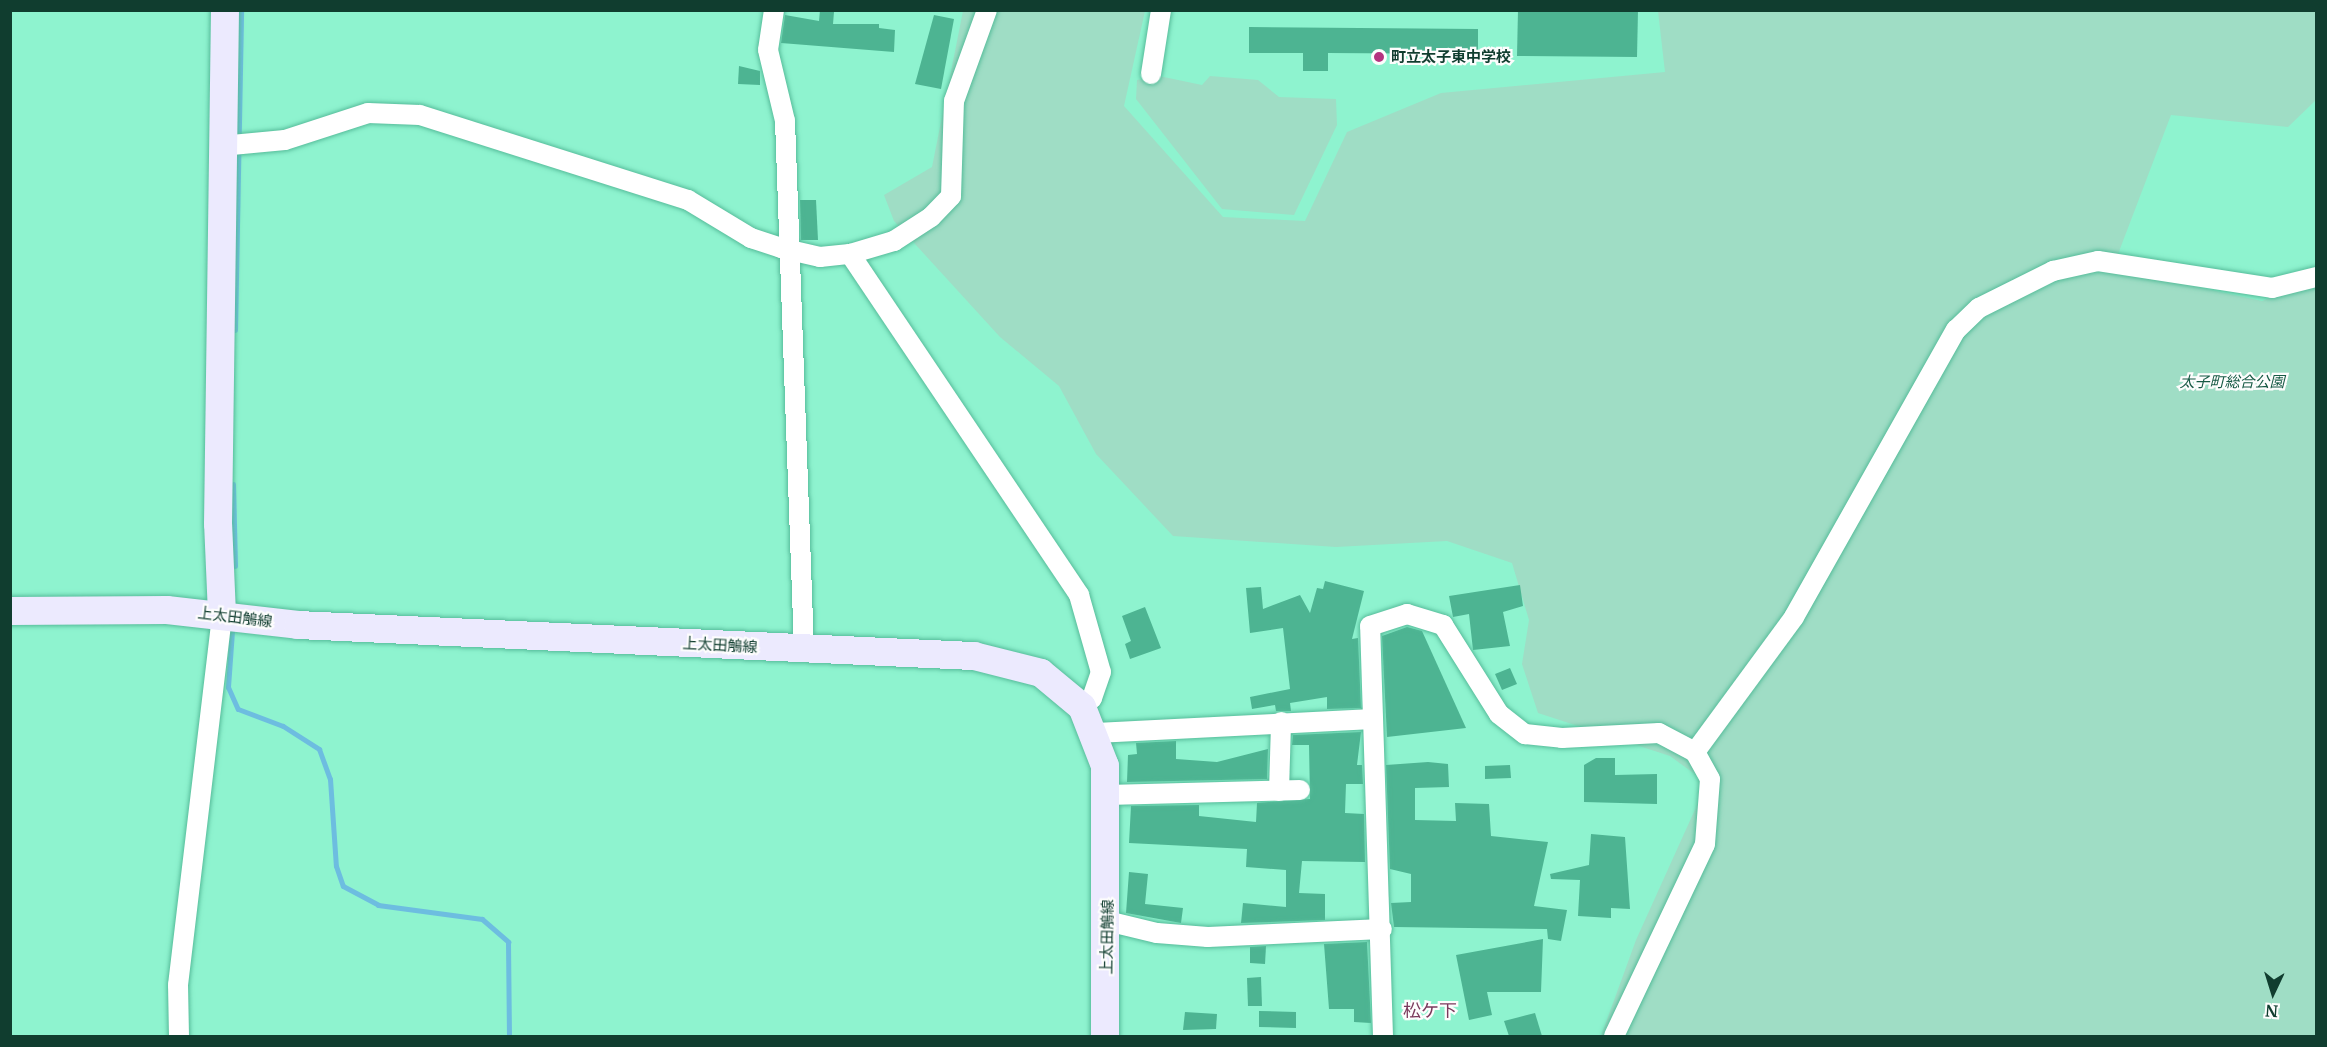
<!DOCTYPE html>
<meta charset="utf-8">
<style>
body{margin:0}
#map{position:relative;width:2327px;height:1047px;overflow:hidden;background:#8ef3cf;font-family:Merriweather,"Noto Sans JP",serif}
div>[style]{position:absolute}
.green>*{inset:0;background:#9fddc5}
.stream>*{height:5px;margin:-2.5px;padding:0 2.5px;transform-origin:2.5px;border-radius:2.5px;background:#6dbde0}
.building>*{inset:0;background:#4db492}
.roads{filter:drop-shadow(0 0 2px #56bc9a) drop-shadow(0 0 2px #56bc9a)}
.street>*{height:20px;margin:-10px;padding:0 10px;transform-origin:10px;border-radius:10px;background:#fff}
.secondary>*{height:28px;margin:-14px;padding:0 14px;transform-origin:14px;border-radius:14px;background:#eceafe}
.dots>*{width:16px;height:16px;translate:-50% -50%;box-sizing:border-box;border:3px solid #fdfdfd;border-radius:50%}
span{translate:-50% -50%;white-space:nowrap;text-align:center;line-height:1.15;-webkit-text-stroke:4.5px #fdfdfd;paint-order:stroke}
.poi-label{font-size:15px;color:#103d2f;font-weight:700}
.left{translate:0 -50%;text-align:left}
.park-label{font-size:15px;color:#175a45;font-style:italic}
.street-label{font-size:15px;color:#103d2f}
.quarter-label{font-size:18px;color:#7a3a5c}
.frame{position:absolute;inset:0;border:12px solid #103d2f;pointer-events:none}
.north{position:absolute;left:2243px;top:963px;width:60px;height:60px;-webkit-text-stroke:4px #fdfdfd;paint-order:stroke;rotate:184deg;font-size:16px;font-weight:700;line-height:24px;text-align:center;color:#103d2f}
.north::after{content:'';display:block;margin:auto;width:21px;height:27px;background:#103d2f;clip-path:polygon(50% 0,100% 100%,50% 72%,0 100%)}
</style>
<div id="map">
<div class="green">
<i style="clip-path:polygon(963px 11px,1145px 11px,1124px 106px,1223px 217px,1305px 221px,1347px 132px,1441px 93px,1665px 72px,1658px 11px,2316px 11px,2316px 100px,2288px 127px,2171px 115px,2115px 262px,2165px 280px,2262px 301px,2316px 278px,2316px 1036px,1601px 1036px,1636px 940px,1707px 783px,1670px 756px,1538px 713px,1522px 664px,1529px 620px,1512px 563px,1447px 541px,1336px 547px,1173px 536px,1096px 454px,1059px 386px,1000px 337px,894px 221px,884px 195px,932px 167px)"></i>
<i style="clip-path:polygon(1159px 76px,1202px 85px,1210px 76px,1258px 80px,1279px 97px,1336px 99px,1337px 125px,1294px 215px,1222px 209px,1136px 99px,1137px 80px)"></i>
</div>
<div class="stream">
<i style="left:235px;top:330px;width:320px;rotate:-88.9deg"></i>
<i style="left:233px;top:484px;width:82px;rotate:88.6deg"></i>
<i style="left:232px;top:631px;width:56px;rotate:94.1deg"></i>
<i style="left:228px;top:687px;width:24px;rotate:66deg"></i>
<i style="left:238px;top:709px;width:48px;rotate:20.7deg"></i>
<i style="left:283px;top:726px;width:43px;rotate:32.6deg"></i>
<i style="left:319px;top:749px;width:32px;rotate:70deg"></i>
<i style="left:330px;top:779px;width:87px;rotate:86.1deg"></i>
<i style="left:336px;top:866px;width:21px;rotate:71deg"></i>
<i style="left:343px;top:886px;width:40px;rotate:28deg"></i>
<i style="left:378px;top:905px;width:105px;rotate:7.7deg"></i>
<i style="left:482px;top:919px;width:35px;rotate:41deg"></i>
<i style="left:508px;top:942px;width:94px;rotate:89.4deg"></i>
</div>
<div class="building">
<i style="clip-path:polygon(820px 10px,834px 12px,833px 24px,879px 24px,879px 28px,895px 30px,894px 52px,781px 43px,785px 15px,819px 21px)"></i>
<i style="clip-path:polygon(1518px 10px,1638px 10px,1637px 57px,1517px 56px)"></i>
<i style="clip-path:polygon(934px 15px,954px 19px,941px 89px,915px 84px)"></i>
<i style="clip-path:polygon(1249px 27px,1478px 29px,1478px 54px,1328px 53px,1328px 71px,1303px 71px,1303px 53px,1249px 53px)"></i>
<i style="clip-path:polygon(739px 66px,760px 71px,760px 85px,738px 84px)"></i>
<i style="clip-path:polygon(800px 200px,816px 200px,818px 240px,801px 240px)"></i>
<i style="clip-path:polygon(1325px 581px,1364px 591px,1352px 639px,1358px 638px,1361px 708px,1327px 709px,1327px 697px,1290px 703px,1291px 711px,1276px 711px,1275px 705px,1252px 709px,1250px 697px,1290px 689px,1283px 628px,1250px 633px,1246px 588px,1261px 587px,1263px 609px,1300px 595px,1310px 613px,1317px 588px,1323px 589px)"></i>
<i style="clip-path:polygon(1520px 585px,1523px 606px,1503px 612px,1510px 646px,1473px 650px,1469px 614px,1453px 617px,1449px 596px)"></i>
<i style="clip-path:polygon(1145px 607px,1161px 648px,1130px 659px,1125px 644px,1131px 641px,1122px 616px)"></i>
<i style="clip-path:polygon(1407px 627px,1422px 631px,1466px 728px,1387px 737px,1382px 636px)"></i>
<i style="clip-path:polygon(1510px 668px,1517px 684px,1502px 690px,1495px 674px)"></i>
<i style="clip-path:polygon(1361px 732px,1357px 765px,1362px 765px,1363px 784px,1346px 784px,1345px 813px,1364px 814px,1365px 862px,1302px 861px,1299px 893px,1325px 894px,1325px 920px,1241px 923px,1243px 903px,1286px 907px,1286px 870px,1246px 867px,1247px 849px,1129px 843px,1131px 806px,1199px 805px,1199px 816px,1256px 822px,1257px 803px,1310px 799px,1309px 745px,1292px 745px,1293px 735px)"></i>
<i style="clip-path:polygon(1176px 741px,1176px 759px,1217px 762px,1268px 749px,1267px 779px,1127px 782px,1128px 755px,1137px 754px,1136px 743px)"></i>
<i style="clip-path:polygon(1596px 758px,1615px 758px,1615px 775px,1657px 774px,1657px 804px,1584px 802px,1584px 765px)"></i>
<i style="clip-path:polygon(1428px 762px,1448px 764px,1449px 787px,1415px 788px,1415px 820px,1456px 821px,1455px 803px,1489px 804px,1491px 836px,1548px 842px,1534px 906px,1567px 910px,1561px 941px,1548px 939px,1547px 929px,1394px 927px,1391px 903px,1411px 902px,1411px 874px,1390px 869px,1386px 765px)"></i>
<i style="clip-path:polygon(1510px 765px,1511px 778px,1485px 779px,1485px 766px)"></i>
<i style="clip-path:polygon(1591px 834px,1625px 837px,1630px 909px,1611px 908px,1611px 918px,1578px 916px,1580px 880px,1551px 879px,1550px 874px,1589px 865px)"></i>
<i style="clip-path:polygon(1129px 872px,1148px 874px,1145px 904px,1183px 908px,1181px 923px,1126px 913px)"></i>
<i style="clip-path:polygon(1543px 939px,1541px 992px,1487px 992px,1492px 1015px,1469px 1020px,1456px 955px)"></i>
<i style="clip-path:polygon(1367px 942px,1371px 1023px,1354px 1022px,1354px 1009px,1329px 1009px,1324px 944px)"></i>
<i style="clip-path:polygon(1266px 946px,1265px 964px,1250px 963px,1250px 947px)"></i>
<i style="clip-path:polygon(1261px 977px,1262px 1006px,1248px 1006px,1247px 978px)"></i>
<i style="clip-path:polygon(1259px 1011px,1296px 1012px,1296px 1028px,1259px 1027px)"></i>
<i style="clip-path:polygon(1185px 1012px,1217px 1014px,1216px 1029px,1183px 1030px)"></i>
<i style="clip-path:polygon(1535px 1013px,1542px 1036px,1509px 1036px,1504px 1021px)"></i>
</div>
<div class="roads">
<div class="street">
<i style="left:774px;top:10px;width:40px;rotate:98.5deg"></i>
<i style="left:768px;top:50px;width:73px;rotate:76.5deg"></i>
<i style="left:785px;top:121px;width:529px;rotate:87.94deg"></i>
<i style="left:1151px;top:74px;width:65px;rotate:-81.1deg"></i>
<i style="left:221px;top:146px;width:64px;rotate:-5.4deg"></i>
<i style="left:285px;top:140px;width:87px;rotate:-18deg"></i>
<i style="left:368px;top:113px;width:52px;rotate:2.2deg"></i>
<i style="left:420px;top:115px;width:281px;rotate:17.6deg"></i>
<i style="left:688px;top:200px;width:74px;rotate:31.1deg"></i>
<i style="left:751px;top:238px;width:32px;rotate:18deg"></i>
<i style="left:781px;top:248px;width:40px;rotate:13deg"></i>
<i style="left:820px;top:257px;width:30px;rotate:-6deg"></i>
<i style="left:850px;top:254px;width:46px;rotate:-16.5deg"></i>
<i style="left:894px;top:241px;width:44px;rotate:-33deg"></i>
<i style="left:931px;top:217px;width:29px;rotate:-46deg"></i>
<i style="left:951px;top:196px;width:95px;rotate:-88.2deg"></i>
<i style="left:954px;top:101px;width:97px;rotate:-70.1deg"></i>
<i style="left:850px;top:254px;width:411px;rotate:56.1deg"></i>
<i style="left:1079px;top:595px;width:80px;rotate:74.1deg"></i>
<i style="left:1101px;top:672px;width:28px;rotate:109deg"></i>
<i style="left:1092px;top:698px;width:13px;rotate:138deg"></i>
<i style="left:1096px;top:733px;width:277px;rotate:-2.9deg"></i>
<i style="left:1695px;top:752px;width:167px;rotate:-53.7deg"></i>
<i style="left:1794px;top:617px;width:330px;rotate:-60.6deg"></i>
<i style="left:1956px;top:330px;width:32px;rotate:-44deg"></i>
<i style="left:1979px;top:308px;width:83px;rotate:-26.6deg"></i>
<i style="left:2053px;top:271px;width:46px;rotate:-12.5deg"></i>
<i style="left:2098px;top:261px;width:176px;rotate:8.8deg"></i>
<i style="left:2272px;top:288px;width:45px;rotate:-14deg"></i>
<i style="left:1279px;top:791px;width:69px;rotate:-88.3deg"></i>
<i style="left:1107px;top:795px;width:193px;rotate:-1.5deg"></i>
<i style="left:1107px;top:921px;width:51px;rotate:13.5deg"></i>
<i style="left:1157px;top:933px;width:51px;rotate:4.5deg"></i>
<i style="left:1208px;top:937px;width:174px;rotate:-2.6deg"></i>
<i style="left:179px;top:1036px;width:51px;rotate:-91.1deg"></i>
<i style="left:178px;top:985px;width:374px;rotate:-83.2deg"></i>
<i style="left:1383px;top:1036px;width:410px;rotate:-91.8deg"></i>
<i style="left:1370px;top:626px;width:39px;rotate:-18deg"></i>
<i style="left:1407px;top:614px;width:38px;rotate:17deg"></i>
<i style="left:1443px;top:625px;width:105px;rotate:57.8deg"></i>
<i style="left:1499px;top:714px;width:33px;rotate:38deg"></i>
<i style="left:1525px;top:734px;width:37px;rotate:6deg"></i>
<i style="left:1562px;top:738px;width:97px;rotate:-3deg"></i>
<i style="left:1659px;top:733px;width:41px;rotate:27.8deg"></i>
<i style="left:1614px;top:1036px;width:212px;rotate:-64.6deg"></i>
<i style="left:1705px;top:844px;width:65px;rotate:-85.6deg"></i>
<i style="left:1710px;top:779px;width:31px;rotate:-119deg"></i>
</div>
<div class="secondary">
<i style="left:10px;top:611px;width:157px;rotate:-0.4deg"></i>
<i style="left:167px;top:610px;width:132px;rotate:6.5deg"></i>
<i style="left:298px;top:625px;width:677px;rotate:2.63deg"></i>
<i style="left:974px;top:656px;width:69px;rotate:14.2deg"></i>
<i style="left:1041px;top:673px;width:53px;rotate:39.7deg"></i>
<i style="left:1082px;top:707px;width:63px;rotate:68.7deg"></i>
<i style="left:1105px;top:766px;width:270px;rotate:90deg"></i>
<i style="left:222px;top:614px;width:90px;rotate:-92.5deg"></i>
<i style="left:218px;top:524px;width:514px;rotate:-89.22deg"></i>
</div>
</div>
<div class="dots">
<i style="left:1379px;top:57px;background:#b53480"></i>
</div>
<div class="poi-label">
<span class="left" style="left:1391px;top:57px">町立太子東中学校</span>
</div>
<div class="park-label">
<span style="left:2232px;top:382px">太子町総合公園</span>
</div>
<div class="street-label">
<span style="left:235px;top:617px;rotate:7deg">上太田鵤線</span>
<span style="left:720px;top:645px;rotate:3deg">上太田鵤線</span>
<span style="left:1107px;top:937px;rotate:-89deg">上太田鵤線</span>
</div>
<div class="quarter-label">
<span style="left:1430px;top:1011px">松ケ下</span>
</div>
<div class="frame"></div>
<div class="north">N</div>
</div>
